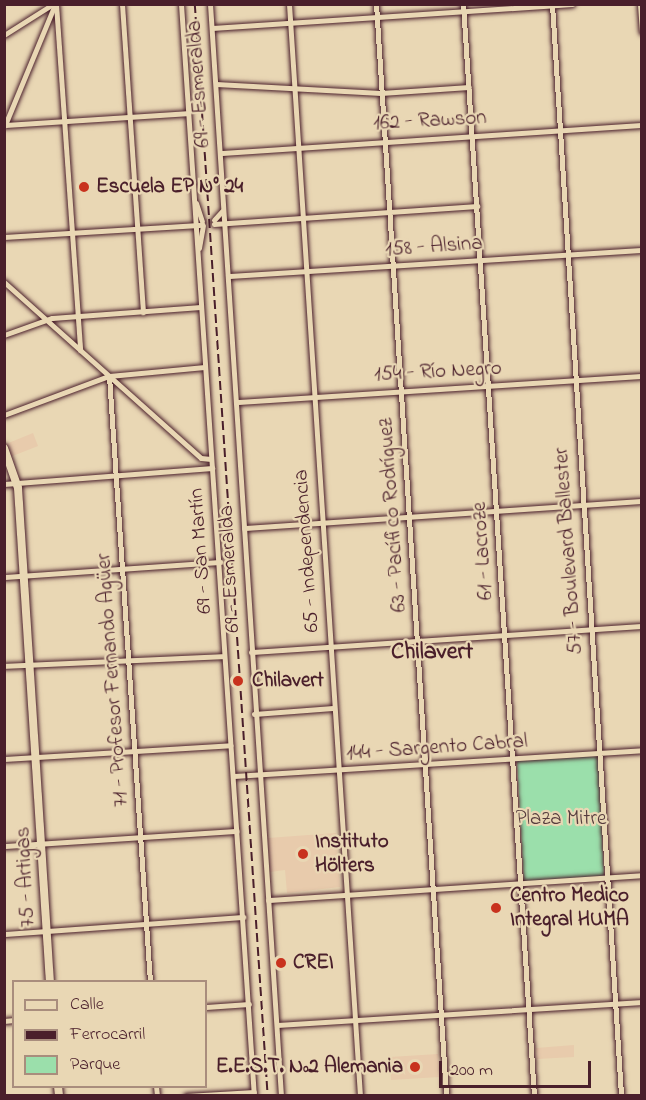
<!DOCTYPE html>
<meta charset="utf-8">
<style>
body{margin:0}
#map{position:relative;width:646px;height:1100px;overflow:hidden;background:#e9d7b4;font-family:"Indie Flower",sans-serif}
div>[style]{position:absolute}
.built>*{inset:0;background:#e8cbac}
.green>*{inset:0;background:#9bdfab}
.street-tunnel>*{height:5px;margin-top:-2.5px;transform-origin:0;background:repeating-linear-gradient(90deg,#c9b299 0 5px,transparent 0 7.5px)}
.roads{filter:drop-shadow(0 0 2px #4a1f2b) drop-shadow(0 0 2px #4a1f2b)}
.street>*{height:5px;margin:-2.5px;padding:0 2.5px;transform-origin:2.5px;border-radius:2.5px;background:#e9d7b4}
.secondary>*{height:8px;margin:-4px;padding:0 4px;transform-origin:4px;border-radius:4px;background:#e9d7b4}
.rail>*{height:1.5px;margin-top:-0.75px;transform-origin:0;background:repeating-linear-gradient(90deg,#4a1f2b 0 9px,transparent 0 13.5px)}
.dots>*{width:16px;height:16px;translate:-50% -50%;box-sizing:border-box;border:3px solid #e9d7b4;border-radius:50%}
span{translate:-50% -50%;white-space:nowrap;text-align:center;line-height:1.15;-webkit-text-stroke:4.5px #e9d7b4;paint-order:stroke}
.street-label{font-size:21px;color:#4a1f2b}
.poi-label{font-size:21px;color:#4a1f2b;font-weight:700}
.left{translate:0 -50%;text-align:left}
.right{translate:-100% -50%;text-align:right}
.park-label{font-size:21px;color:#563c3e}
.quarter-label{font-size:24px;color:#4a1f2b;font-weight:700}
.frame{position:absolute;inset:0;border:6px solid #4a1f2b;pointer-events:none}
.legend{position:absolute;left:12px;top:980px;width:195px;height:108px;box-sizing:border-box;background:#e9d7b4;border:2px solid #a98d7d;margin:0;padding:8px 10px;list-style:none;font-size:18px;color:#4a1f2b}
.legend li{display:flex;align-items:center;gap:12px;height:30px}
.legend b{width:30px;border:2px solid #a98d7d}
.scale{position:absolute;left:439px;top:1061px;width:152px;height:27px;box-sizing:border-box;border:3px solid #4a1f2b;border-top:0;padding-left:8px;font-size:18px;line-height:21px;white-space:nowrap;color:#4a1f2b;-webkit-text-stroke:4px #e9d7b4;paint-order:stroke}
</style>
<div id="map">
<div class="built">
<i style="clip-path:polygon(33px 433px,38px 446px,10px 457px,6px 444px)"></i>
<i style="clip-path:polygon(336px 833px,340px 887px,287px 893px,285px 870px,270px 872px,268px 838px)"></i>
<i style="clip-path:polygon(574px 1045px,574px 1057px,537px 1059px,536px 1048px)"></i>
<i style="clip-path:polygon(438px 1054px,439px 1077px,391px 1080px,390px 1057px)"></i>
</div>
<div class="green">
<i style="clip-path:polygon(598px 756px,604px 876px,524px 882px,517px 761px)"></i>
</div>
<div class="street-tunnel">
<i style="left:202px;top:221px;width:12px;rotate:-5deg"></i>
</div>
<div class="roads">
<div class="street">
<i style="left:56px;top:4px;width:347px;rotate:86deg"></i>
<i style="left:122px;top:4px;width:309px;rotate:86.1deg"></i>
<i style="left:181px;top:4px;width:1094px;rotate:86.18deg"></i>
<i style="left:210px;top:4px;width:1094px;rotate:86.28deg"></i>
<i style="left:289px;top:4px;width:1094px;rotate:86.28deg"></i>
<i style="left:376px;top:4px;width:1094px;rotate:86.33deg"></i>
<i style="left:463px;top:4px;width:1094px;rotate:86.28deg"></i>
<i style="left:552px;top:4px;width:1094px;rotate:86.38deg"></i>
<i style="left:640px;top:4px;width:28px;rotate:86deg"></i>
<i style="left:212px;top:28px;width:361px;rotate:-3.8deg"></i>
<i style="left:4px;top:35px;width:58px;rotate:-32.3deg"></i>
<i style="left:216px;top:84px;width:165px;rotate:3.1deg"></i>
<i style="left:381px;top:93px;width:88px;rotate:-3.9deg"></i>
<i style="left:4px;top:125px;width:184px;rotate:-3.7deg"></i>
<i style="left:5px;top:125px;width:131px;rotate:-67.5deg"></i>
<i style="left:221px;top:153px;width:422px;rotate:-3.8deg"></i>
<i style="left:196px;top:203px;width:19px;rotate:72deg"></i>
<i style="left:214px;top:220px;width:12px;rotate:-48deg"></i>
<i style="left:214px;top:224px;width:264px;rotate:-3.9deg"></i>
<i style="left:4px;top:237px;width:199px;rotate:-3.5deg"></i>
<i style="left:199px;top:248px;width:22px;rotate:-80deg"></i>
<i style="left:228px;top:276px;width:415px;rotate:-3.6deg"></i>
<i style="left:4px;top:282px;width:264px;rotate:41.8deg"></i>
<i style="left:201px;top:458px;width:10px;rotate:6deg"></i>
<i style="left:4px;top:335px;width:51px;rotate:-19.5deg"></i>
<i style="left:52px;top:318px;width:149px;rotate:-4.2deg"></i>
<i style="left:109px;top:376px;width:607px;rotate:86.13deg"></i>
<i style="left:237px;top:402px;width:406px;rotate:-3.7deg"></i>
<i style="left:4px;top:415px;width:112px;rotate:-20.4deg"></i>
<i style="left:109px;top:376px;width:96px;rotate:-5.4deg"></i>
<i style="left:4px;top:484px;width:209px;rotate:-4.4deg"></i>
<i style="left:244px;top:528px;width:399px;rotate:-3.9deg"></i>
<i style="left:4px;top:577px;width:217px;rotate:-4deg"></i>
<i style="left:251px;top:652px;width:392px;rotate:-3.8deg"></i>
<i style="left:4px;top:666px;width:220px;rotate:-2.6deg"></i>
<i style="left:254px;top:714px;width:79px;rotate:-4.3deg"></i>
<i style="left:4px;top:759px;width:227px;rotate:-3.5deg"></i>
<i style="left:234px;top:776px;width:409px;rotate:-3.6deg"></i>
<i style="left:4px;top:846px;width:233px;rotate:-3.7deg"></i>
<i style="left:268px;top:900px;width:375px;rotate:-3.8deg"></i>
<i style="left:4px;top:934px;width:240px;rotate:-4.1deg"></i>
<i style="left:206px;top:1007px;width:43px;rotate:-4deg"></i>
<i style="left:4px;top:1021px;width:10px;rotate:-6deg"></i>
<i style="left:277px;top:1025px;width:366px;rotate:-3.6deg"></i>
<i style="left:156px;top:1086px;width:10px;rotate:84deg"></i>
<i style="left:186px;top:1096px;width:68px;rotate:-3.4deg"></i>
</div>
<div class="secondary">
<i style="left:4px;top:448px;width:42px;rotate:70.7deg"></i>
<i style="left:18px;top:488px;width:495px;rotate:86.3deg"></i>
<i style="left:58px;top:1086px;width:10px;rotate:84deg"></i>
</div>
</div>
<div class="rail">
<i style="left:195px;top:4px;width:1094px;rotate:86.18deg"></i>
</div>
<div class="dots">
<i style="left:84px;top:187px;background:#c8321e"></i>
<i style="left:238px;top:681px;background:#c8321e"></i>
<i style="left:303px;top:854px;background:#c8321e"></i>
<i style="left:496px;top:908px;background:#c8321e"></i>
<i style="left:281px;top:963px;background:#c8321e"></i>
<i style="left:415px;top:1067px;background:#c8321e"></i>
</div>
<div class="street-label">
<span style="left:199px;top:84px;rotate:-94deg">69 - Esmeralda</span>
<span style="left:430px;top:121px;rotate:-3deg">162 - Rawson</span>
<span style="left:434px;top:247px;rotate:-4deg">158 - Alsina</span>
<span style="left:438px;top:372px;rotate:-3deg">154 - Río Negro</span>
<span style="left:393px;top:515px;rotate:-94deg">63 - Pacífico Rodríguez</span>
<span style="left:201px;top:551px;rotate:-94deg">69 - San Martín</span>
<span style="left:307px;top:551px;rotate:-94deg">65 - Independencia</span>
<span style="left:483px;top:551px;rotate:-94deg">61 - Lacroze</span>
<span style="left:569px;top:551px;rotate:-94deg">57 - Boulevard Ballester</span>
<span style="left:230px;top:569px;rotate:-93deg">69 - Esmeralda</span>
<span style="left:113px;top:680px;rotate:-94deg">71 - Profesor Fernando Agüer</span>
<span style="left:437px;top:748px;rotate:-4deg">144 - Sargento Cabral</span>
<span style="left:26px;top:877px;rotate:-93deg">75 - Artigas</span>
</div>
<div class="poi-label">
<span class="left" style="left:96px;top:187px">Escuela EP N° 24</span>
<span class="left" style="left:252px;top:681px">Chilavert</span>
<span class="left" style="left:315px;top:854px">Instituto<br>Hölters</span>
<span class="left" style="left:510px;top:908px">Centro Medico<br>Integral HUMA</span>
<span class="left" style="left:293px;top:963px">CREI</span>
<span class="right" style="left:403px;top:1067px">E.E.S.T. Nº2 Alemania</span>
</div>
<div class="park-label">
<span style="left:561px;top:819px">Plaza Mitre</span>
</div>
<div class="quarter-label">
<span style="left:432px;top:653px">Chilavert</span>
</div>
<div class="frame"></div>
<ul class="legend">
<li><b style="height:8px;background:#e9d7b4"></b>Calle</li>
<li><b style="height:8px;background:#4a1f2b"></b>Ferrocarril</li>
<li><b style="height:16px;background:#9bdfab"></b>Parque</li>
</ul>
<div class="scale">200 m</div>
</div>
